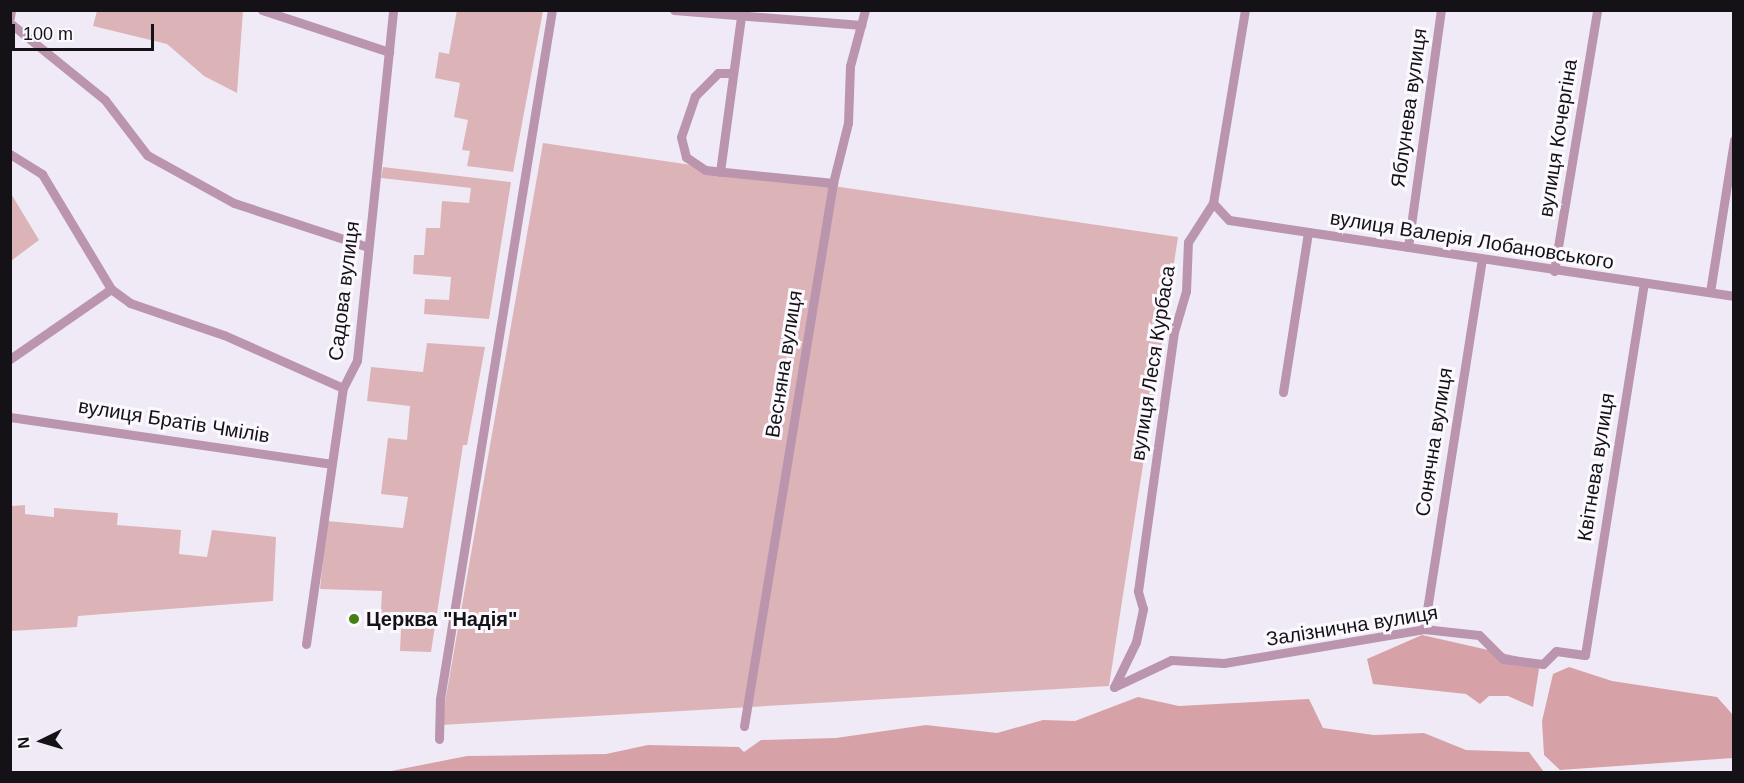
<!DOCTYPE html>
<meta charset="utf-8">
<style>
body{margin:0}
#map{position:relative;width:1744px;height:783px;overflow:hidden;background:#f0eaf7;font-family:Helvetica,sans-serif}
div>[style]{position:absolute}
.green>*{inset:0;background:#dcb4b7}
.forest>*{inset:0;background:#d7a2a7}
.minor>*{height:9px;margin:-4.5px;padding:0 4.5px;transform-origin:4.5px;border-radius:4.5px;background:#bb95ae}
.dots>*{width:16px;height:16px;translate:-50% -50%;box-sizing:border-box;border:3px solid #fbf9fe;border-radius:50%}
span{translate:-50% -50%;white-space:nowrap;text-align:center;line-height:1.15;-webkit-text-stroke:6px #fbf9fe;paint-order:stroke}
.street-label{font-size:20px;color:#141216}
.poi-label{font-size:20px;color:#141216;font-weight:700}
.left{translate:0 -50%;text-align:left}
.frame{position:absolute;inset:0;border:12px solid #141216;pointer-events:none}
.north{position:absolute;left:12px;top:711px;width:60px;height:60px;-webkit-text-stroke:4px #fbf9fe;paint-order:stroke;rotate:265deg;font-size:16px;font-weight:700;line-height:24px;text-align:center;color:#141216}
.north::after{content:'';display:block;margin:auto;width:21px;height:27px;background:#141216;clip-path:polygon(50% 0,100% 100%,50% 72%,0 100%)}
.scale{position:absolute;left:12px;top:24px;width:142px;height:27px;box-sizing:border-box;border:3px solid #141216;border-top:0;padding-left:8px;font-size:18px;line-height:21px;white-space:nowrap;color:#141216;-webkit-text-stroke:4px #fbf9fe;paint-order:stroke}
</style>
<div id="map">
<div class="green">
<i style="clip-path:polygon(457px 10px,543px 11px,513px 172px,467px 166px,470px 151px,462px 150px,468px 120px,454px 117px,460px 83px,435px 78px,439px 52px,449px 54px)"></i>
<i style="clip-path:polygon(97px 11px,243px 11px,237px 93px,204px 76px,167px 44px,93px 26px)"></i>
<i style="clip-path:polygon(543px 143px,1178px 237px,1109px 686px,441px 725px)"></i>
<i style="clip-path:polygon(383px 167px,511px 182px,489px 319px,424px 314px,425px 299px,449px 300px,451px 277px,413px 274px,414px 255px,424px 255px,426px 228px,440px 228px,442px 201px,469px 203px,471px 188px,381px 178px)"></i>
<i style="clip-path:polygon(10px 192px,39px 240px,11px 261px,10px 261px)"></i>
<i style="clip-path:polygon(427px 343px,485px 347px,467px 445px,463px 445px,431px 652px,400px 651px,401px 629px,380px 628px,382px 591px,320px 589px,327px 521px,403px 528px,408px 497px,381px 494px,388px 438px,407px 440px,410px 406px,367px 401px,371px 367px,423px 372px)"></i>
<i style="clip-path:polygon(25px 505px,25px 514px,54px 517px,54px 508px,118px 513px,117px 525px,181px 530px,179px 554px,207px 557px,212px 530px,276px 537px,273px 601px,78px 616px,77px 627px,11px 631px,11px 506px)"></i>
</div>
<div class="forest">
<i style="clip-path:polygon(1422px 635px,1533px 660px,1539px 669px,1533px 707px,1508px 696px,1489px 696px,1480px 704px,1466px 694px,1373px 684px,1367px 659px)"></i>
<i style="clip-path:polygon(1569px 667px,1612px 681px,1717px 697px,1733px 715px,1733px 758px,1560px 770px,1544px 755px,1542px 721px,1553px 674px)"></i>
<i style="clip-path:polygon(1138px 697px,1179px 706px,1309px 699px,1323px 728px,1374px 735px,1424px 733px,1466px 750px,1529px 752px,1544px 772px,386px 772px,467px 756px,606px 754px,648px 745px,739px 747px,744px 752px,761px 740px,836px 738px,926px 725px,997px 733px,1043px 720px,1075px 721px)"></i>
</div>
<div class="minor">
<i style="left:262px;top:10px;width:134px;rotate:18.3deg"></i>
<i style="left:674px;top:10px;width:188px;rotate:4.6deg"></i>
<i style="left:10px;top:17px;width:7px;rotate:-82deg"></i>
<i style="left:10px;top:23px;width:122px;rotate:39deg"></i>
<i style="left:105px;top:100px;width:69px;rotate:52.6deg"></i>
<i style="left:147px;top:155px;width:99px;rotate:28.9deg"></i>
<i style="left:234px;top:203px;width:141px;rotate:18.2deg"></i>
<i style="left:733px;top:73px;width:15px;rotate:180deg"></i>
<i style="left:718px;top:73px;width:33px;rotate:135deg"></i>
<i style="left:695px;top:96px;width:43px;rotate:108.9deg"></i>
<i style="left:681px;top:137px;width:21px;rotate:76deg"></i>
<i style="left:686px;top:157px;width:23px;rotate:34deg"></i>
<i style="left:705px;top:170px;width:129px;rotate:5.8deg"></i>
<i style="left:10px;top:154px;width:38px;rotate:32deg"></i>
<i style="left:42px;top:174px;width:134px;rotate:59deg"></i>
<i style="left:111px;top:289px;width:24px;rotate:36deg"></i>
<i style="left:130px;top:303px;width:99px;rotate:18.8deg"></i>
<i style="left:224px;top:335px;width:130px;rotate:24deg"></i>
<i style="left:720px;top:172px;width:157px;rotate:-82.3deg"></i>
<i style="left:1213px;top:203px;width:23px;rotate:47deg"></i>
<i style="left:1229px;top:220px;width:511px;rotate:8.56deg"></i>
<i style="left:1408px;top:247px;width:239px;rotate:-82.1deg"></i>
<i style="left:1554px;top:271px;width:265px;rotate:-80.6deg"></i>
<i style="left:1710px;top:292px;width:154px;rotate:-81deg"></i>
<i style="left:10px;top:359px;width:123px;rotate:-34.7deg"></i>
<i style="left:1283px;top:392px;width:162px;rotate:-81.1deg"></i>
<i style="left:10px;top:417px;width:324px;rotate:8.3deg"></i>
<i style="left:1424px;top:629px;width:374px;rotate:-81.1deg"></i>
<i style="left:306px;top:644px;width:259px;rotate:-81.8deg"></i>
<i style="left:343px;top:388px;width:31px;rotate:-63deg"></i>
<i style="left:357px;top:360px;width:352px;rotate:-84.1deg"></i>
<i style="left:1114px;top:687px;width:63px;rotate:-25.3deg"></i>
<i style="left:1171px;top:660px;width:53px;rotate:3.2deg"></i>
<i style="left:1224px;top:663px;width:203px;rotate:-9.6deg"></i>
<i style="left:1424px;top:629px;width:55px;rotate:6.2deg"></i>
<i style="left:1479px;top:635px;width:34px;rotate:45deg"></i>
<i style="left:1503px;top:659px;width:40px;rotate:7.1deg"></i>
<i style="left:1543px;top:664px;width:18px;rotate:-45deg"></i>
<i style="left:1556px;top:651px;width:29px;rotate:8deg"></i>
<i style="left:1585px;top:655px;width:376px;rotate:-81deg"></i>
<i style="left:1114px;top:687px;width:50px;rotate:-63.9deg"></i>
<i style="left:1136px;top:642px;width:34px;rotate:-78deg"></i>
<i style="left:1143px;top:609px;width:19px;rotate:-106deg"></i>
<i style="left:1138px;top:591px;width:261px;rotate:-82.1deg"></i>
<i style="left:1174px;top:332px;width:43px;rotate:-73.7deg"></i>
<i style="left:1186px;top:291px;width:49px;rotate:-87.7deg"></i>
<i style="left:1188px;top:242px;width:46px;rotate:-57.3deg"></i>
<i style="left:1213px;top:203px;width:196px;rotate:-80.6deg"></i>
<i style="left:744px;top:726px;width:550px;rotate:-80.69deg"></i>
<i style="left:833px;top:183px;width:62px;rotate:-76deg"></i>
<i style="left:848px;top:123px;width:57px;rotate:-88deg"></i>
<i style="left:850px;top:66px;width:58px;rotate:-75deg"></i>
<i style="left:439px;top:739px;width:40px;rotate:-88.6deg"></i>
<i style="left:440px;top:699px;width:698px;rotate:-80.77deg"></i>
</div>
<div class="dots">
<i style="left:354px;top:619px;background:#477f17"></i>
</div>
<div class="street-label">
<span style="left:1409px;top:108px;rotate:-82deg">Яблунева вулиця</span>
<span style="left:1558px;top:138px;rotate:-81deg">вулиця Кочергіна</span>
<span style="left:1472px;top:240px;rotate:9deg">вулиця Валерія Лобановського</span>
<span style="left:344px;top:291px;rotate:-83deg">Садова вулиця</span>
<span style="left:1153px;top:363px;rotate:-81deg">вулиця Леся Курбаса</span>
<span style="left:784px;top:364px;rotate:-81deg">Весняна вулиця</span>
<span style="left:174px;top:421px;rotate:9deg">вулиця Братів Чмілів</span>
<span style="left:1434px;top:442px;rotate:-81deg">Сонячна вулиця</span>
<span style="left:1596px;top:467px;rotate:-81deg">Квітнева вулиця</span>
<span style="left:1352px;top:626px;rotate:-9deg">Залізнична вулиця</span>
</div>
<div class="poi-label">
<span class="left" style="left:366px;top:619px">Церква "Надія"</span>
</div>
<div class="frame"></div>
<div class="north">N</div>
<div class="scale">100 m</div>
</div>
